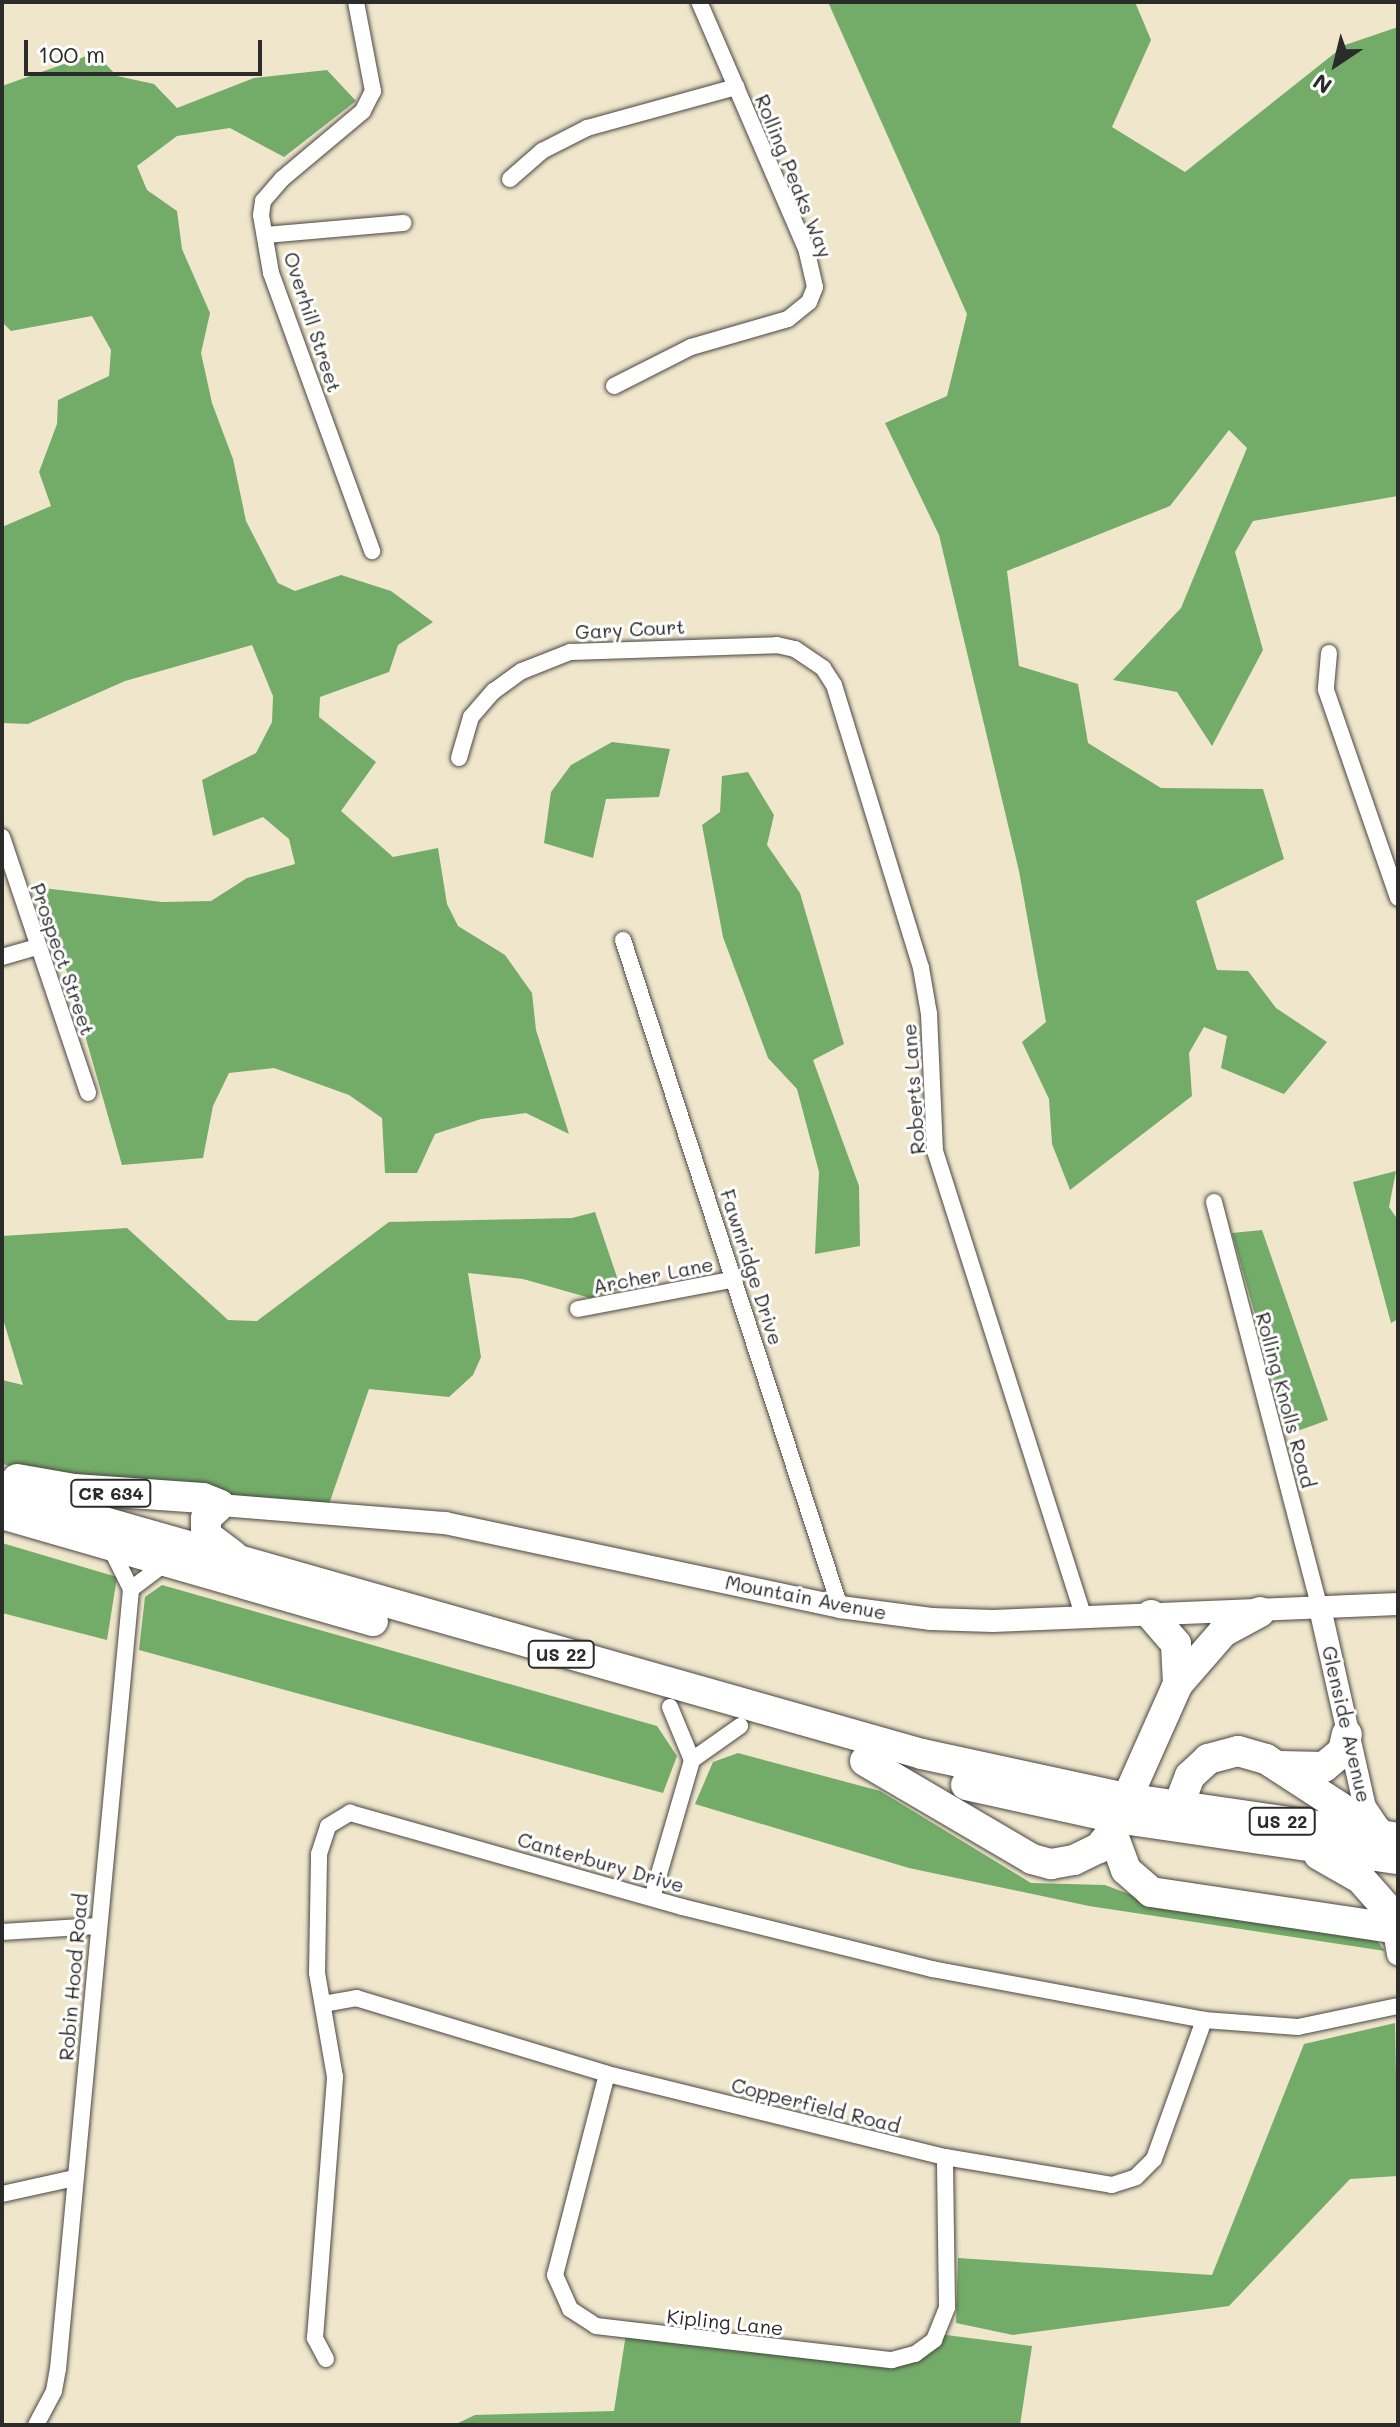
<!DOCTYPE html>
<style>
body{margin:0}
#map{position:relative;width:1400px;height:2427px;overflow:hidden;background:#f0e6cc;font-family:Mali,sans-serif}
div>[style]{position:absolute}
.forest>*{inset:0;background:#73ac69}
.roads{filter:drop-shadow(0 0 2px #494743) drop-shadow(0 0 2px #494743)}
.street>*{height:16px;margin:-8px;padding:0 8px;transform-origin:8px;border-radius:8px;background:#fff}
.secondary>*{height:22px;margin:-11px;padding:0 11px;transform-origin:11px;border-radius:11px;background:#fff}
.highway>*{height:30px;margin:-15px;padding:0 15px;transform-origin:15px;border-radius:15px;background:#fff}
span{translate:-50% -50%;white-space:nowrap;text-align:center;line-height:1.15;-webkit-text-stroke:6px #fff;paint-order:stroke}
.shield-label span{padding:2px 6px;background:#fff;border:2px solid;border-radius:6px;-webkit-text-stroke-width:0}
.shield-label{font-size:18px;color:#2b2b2b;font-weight:700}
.street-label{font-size:20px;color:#2b2b2b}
.frame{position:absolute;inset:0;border:4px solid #2b2b2b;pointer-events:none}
.north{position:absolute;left:1296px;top:24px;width:80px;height:80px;-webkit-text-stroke:6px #fff;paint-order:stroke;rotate:215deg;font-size:22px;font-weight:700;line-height:32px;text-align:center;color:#2b2b2b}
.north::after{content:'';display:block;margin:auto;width:28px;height:36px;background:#2b2b2b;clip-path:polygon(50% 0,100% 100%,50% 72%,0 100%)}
.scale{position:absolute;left:24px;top:40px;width:238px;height:36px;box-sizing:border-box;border:4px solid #2b2b2b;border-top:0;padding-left:10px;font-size:24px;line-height:28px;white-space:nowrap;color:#2b2b2b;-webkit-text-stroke:6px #fff;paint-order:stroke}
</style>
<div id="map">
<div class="forest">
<i style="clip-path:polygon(828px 2px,1135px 2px,1151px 40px,1112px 127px,1185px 172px,1345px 45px,1398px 27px,1398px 496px,1253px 521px,1235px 552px,1263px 650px,1212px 746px,1177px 692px,1113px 680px,1181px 608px,1247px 448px,1229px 430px,1170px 506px,1007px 571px,1019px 666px,1078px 684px,1088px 743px,1161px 788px,1263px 789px,1284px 859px,1196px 901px,1217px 970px,1248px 971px,1276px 1008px,1327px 1042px,1284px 1094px,1221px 1068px,1227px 1036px,1204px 1027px,1189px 1053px,1192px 1096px,1070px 1190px,1052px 1144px,1049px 1099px,1022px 1042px,1046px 1022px,1019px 871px,939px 535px,885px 423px,947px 396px,967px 314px)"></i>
<i style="clip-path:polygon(95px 53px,117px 76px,154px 84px,177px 108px,254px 78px,327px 70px,356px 101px,284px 157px,230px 128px,177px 136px,137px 166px,147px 190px,177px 211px,182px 249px,210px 313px,201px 353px,212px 403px,233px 459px,246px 521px,278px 583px,295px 591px,341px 575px,391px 591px,433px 622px,398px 645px,389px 672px,320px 697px,319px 717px,376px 762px,341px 811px,393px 857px,438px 848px,447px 904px,458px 926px,505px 955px,532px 993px,536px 1030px,569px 1134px,526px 1113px,481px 1119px,435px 1134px,417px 1173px,385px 1173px,382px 1118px,349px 1095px,274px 1068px,229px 1073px,213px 1106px,203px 1158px,122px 1165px,43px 888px,162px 902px,211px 901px,247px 878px,295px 864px,289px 839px,263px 817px,213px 836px,202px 780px,256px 753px,272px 722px,273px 696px,252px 645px,125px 681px,28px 724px,2px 723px,2px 527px,51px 506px,39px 472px,57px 424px,58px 400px,109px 376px,111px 350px,92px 316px,11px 331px,2px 322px,2px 86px)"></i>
<i style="clip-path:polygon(612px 742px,670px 749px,659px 797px,606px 799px,593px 858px,544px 843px,551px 792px,571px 765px)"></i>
<i style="clip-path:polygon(748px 772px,774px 815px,767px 845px,800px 893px,844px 1044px,813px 1060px,859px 1186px,860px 1246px,815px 1254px,819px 1172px,797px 1089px,768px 1058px,723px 937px,702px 825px,720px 812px,722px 776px)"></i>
<i style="clip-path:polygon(1396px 1171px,1389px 1207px,1398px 1220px,1398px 1319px,1391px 1323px,1353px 1182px)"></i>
<i style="clip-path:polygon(595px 1212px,621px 1289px,590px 1298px,523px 1279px,468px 1273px,481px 1357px,473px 1375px,449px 1397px,369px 1389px,329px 1504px,75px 1480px,2px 1464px,2px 1380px,23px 1385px,2px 1316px,2px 1236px,127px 1228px,228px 1320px,257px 1321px,389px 1222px,572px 1218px)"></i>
<i style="clip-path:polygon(1262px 1230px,1328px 1420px,1289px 1434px,1232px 1233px)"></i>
<i style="clip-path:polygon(2px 1543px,117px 1577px,107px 1640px,2px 1613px)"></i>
<i style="clip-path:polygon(162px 1585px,657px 1726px,677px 1756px,663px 1793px,139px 1650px,145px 1597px)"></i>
<i style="clip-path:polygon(738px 1753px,880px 1791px,1031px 1883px,1105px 1885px,1150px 1902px,1374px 1937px,1385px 1951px,1089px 1906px,909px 1868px,695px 1804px,713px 1762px)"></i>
<i style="clip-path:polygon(1395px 2023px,1398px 2176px,1350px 2179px,1229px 2306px,1013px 2335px,956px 2323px,958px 2258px,1212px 2275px,1304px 2044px)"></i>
<i style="clip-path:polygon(628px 2321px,894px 2358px,931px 2333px,1032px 2346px,1020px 2425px,454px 2425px,475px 2415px,614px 2411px)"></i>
</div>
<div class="roads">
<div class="street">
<i style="left:356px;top:2px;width:91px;rotate:79.2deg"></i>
<i style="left:373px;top:91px;width:22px;rotate:117deg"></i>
<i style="left:363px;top:111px;width:106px;rotate:140deg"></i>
<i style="left:282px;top:179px;width:29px;rotate:131deg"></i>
<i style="left:263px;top:201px;width:14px;rotate:98deg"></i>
<i style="left:261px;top:215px;width:59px;rotate:80.2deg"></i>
<i style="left:271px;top:273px;width:296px;rotate:70deg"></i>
<i style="left:510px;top:179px;width:43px;rotate:-41.2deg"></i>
<i style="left:542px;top:151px;width:51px;rotate:-27.1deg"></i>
<i style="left:587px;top:128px;width:155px;rotate:-15.4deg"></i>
<i style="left:265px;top:235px;width:139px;rotate:-5deg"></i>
<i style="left:614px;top:386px;width:86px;rotate:-26.9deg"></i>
<i style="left:691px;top:347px;width:101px;rotate:-16.1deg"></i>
<i style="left:788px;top:319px;width:27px;rotate:-39deg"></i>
<i style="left:809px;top:302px;width:16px;rotate:-68deg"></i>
<i style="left:815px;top:287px;width:37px;rotate:-103deg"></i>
<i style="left:807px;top:251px;width:271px;rotate:-113.4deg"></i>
<i style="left:1329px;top:653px;width:37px;rotate:95deg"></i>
<i style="left:1326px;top:690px;width:220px;rotate:70.9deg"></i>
<i style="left:459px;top:758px;width:43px;rotate:-73.7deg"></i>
<i style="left:471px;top:717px;width:35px;rotate:-49deg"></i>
<i style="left:494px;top:691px;width:34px;rotate:-36deg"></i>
<i style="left:522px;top:671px;width:52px;rotate:-21.6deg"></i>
<i style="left:570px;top:652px;width:207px;rotate:-1.9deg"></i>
<i style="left:777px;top:645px;width:18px;rotate:13deg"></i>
<i style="left:795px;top:649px;width:34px;rotate:34deg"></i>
<i style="left:823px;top:668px;width:20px;rotate:57deg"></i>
<i style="left:834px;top:685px;width:296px;rotate:72.9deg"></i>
<i style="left:921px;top:968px;width:47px;rotate:80.1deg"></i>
<i style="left:929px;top:1014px;width:137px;rotate:87.5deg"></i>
<i style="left:935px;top:1151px;width:490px;rotate:72.3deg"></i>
<i style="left:2px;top:837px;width:270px;rotate:71.4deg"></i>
<i style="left:623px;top:940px;width:701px;rotate:71.98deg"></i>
<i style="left:2px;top:957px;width:35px;rotate:-16deg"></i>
<i style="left:1214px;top:1202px;width:420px;rotate:75.4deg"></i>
<i style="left:578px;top:1309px;width:160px;rotate:-10.8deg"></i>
<i style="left:131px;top:1589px;width:45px;rotate:-36.9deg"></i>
<i style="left:670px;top:1707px;width:57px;rotate:67.5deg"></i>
<i style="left:652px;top:1898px;width:144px;rotate:-73.8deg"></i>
<i style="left:692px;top:1760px;width:59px;rotate:-35.3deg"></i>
<i style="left:2px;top:1932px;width:95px;rotate:-3.6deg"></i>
<i style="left:323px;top:2004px;width:34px;rotate:-10deg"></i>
<i style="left:356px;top:1998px;width:262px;rotate:16.8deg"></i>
<i style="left:607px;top:2074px;width:348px;rotate:13.8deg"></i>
<i style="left:945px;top:2157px;width:169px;rotate:9.5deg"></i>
<i style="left:1112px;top:2185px;width:25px;rotate:-18deg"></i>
<i style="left:1136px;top:2177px;width:25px;rotate:-45deg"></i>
<i style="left:1154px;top:2159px;width:148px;rotate:-70.2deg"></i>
<i style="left:607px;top:2074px;width:208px;rotate:104.5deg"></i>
<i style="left:555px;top:2275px;width:37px;rotate:66deg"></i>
<i style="left:570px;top:2309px;width:31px;rotate:33deg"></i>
<i style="left:596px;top:2326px;width:298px;rotate:6.6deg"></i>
<i style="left:892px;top:2360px;width:24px;rotate:-15deg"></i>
<i style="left:915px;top:2354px;width:24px;rotate:-36deg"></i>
<i style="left:934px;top:2340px;width:35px;rotate:-68deg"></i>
<i style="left:947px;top:2307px;width:150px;rotate:-90.8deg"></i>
<i style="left:2px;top:2194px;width:75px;rotate:-12.4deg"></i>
<i style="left:326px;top:2359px;width:24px;rotate:-118deg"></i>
<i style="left:315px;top:2338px;width:262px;rotate:-85.6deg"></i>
<i style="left:335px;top:2077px;width:106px;rotate:-99.8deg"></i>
<i style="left:317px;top:1973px;width:119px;rotate:-89deg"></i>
<i style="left:319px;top:1854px;width:29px;rotate:-72deg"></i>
<i style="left:328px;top:1826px;width:26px;rotate:-31deg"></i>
<i style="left:350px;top:1813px;width:345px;rotate:15.8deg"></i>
<i style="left:682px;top:1907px;width:258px;rotate:13.9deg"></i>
<i style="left:932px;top:1969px;width:277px;rotate:10.6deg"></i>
<i style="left:1204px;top:2020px;width:94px;rotate:4.3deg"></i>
<i style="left:1298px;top:2027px;width:102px;rotate:-11.9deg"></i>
<i style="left:36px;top:2425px;width:38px;rotate:-62deg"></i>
<i style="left:54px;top:2391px;width:22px;rotate:-80deg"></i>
<i style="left:58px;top:2369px;width:783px;rotate:-84.65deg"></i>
<i style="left:131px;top:1589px;width:49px;rotate:-116.6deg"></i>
</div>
<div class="secondary">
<i style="left:220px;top:1505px;width:226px;rotate:4.6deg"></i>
<i style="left:445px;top:1523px;width:404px;rotate:12deg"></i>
<i style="left:840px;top:1607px;width:92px;rotate:7.5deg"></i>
<i style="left:931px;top:1619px;width:62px;rotate:1.8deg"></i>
<i style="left:993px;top:1621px;width:405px;rotate:-2.4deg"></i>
<i style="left:1320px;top:1608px;width:204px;rotate:77.3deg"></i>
<i style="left:1365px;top:1807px;width:27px;rotate:56deg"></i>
<i style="left:1391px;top:1914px;width:41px;rotate:80.1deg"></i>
</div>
<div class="highway">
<i style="left:17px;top:1479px;width:58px;rotate:10deg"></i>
<i style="left:74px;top:1489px;width:129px;rotate:4deg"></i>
<i style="left:203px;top:1498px;width:18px;rotate:22deg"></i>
<i style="left:220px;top:1505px;width:19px;rotate:137deg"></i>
<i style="left:206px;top:1518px;width:17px;rotate:90deg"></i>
<i style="left:206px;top:1535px;width:34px;rotate:37deg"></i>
<i style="left:2px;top:1493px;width:956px;rotate:15.84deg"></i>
<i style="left:922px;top:1754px;width:208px;rotate:12.2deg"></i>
<i style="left:1125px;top:1798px;width:276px;rotate:8.3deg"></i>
<i style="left:2px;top:1514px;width:386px;rotate:16.1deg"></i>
<i style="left:1151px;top:1615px;width:38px;rotate:49deg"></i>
<i style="left:1176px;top:1644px;width:40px;rotate:87.1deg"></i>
<i style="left:865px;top:1761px;width:194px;rotate:30.4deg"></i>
<i style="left:1032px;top:1859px;width:20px;rotate:15deg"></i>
<i style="left:1051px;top:1864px;width:23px;rotate:-10deg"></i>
<i style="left:1074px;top:1860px;width:28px;rotate:-26deg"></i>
<i style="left:1099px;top:1848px;width:21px;rotate:-51deg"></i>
<i style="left:1112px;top:1832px;width:162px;rotate:-66deg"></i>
<i style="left:1178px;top:1684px;width:69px;rotate:-49.1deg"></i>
<i style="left:1223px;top:1632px;width:42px;rotate:-28.4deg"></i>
<i style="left:1280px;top:1766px;width:44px;rotate:1.3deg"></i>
<i style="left:1324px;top:1767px;width:25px;rotate:-40deg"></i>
<i style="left:1343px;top:1751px;width:17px;rotate:-77deg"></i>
<i style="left:966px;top:1785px;width:154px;rotate:12.4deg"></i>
<i style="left:1116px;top:1818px;width:285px;rotate:8.3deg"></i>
<i style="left:1184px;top:1823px;width:17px;rotate:-111deg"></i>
<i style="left:1178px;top:1807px;width:33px;rotate:-69deg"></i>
<i style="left:1190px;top:1776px;width:25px;rotate:-43deg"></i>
<i style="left:1208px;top:1759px;width:31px;rotate:-15deg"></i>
<i style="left:1238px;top:1751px;width:29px;rotate:16deg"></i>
<i style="left:1266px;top:1759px;width:132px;rotate:33deg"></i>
<i style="left:1112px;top:1832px;width:40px;rotate:69.8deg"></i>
<i style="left:1126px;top:1870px;width:33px;rotate:41deg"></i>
<i style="left:1151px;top:1892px;width:245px;rotate:8.5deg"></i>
<i style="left:1319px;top:1855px;width:48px;rotate:29.7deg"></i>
<i style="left:1361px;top:1879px;width:45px;rotate:48.6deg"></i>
</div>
</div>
<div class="shield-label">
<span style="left:111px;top:1493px">CR 634</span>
<span style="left:561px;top:1654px">US 22</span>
<span style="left:1282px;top:1821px">US 22</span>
</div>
<div class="street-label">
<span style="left:794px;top:176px;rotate:68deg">Rolling Peaks Way</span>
<span style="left:313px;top:322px;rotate:72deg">Overhill Street</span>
<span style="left:630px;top:629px;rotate:-3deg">Gary Court</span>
<span style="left:63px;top:959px;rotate:71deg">Prospect Street</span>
<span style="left:913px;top:1089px;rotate:-94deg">Roberts Lane</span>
<span style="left:752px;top:1267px;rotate:72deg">Fawnridge Drive</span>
<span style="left:653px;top:1275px;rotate:-11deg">Archer Lane</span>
<span style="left:1286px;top:1400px;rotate:75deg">Rolling Knolls Road</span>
<span style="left:806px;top:1597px;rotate:11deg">Mountain Avenue</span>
<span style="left:1347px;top:1724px;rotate:77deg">Glenside Avenue</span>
<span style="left:601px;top:1862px;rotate:16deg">Canterbury Drive</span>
<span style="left:73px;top:1977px;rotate:-85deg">Robin Hood Road</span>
<span style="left:816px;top:2105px;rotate:14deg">Copperfield Road</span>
<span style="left:725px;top:2322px;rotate:6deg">Kipling Lane</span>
</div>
<div class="frame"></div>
<div class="north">N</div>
<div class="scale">100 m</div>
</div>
